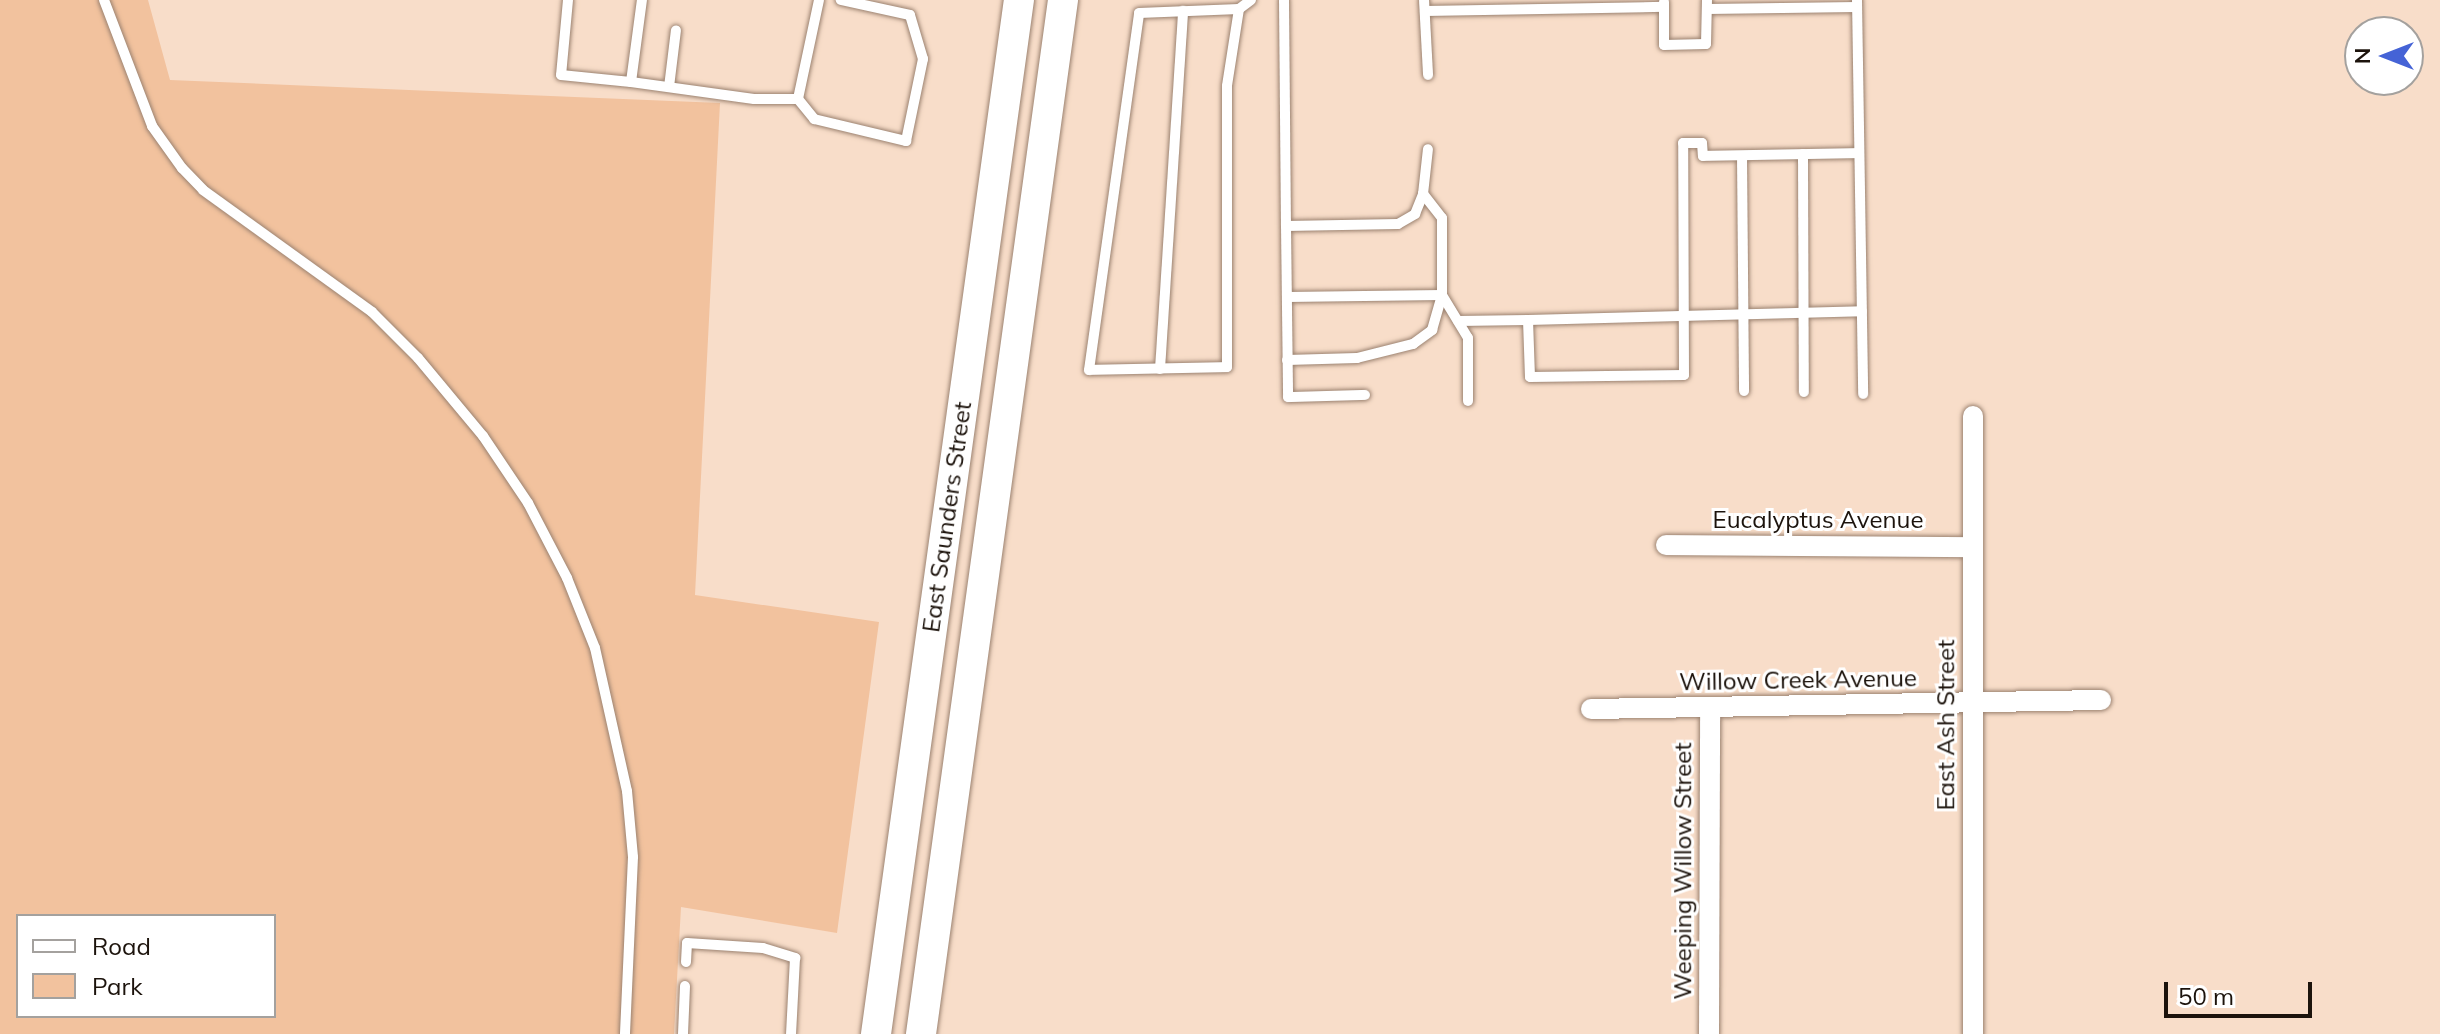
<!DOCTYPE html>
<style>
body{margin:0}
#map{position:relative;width:2440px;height:1034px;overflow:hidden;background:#f8ddc9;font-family:Mulish,sans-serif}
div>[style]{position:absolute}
.green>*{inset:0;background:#f2c29e}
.roads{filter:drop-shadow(0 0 2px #9b8270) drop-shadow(0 0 2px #9b8270)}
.lane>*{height:10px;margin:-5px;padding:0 5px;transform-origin:5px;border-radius:5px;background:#fff}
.street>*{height:20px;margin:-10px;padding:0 10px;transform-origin:10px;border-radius:10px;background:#fff}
.primary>*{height:30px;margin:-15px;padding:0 15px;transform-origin:15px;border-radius:15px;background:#fff}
span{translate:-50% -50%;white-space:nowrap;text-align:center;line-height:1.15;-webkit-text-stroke:6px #fff;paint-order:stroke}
.street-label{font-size:24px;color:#1c130c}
.legend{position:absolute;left:16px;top:914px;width:260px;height:104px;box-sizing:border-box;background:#fff;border:2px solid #a4a19e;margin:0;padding:10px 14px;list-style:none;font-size:24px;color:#1c130c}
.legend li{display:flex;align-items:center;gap:16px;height:40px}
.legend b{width:40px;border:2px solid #a4a19e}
.north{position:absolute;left:2344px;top:16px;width:80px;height:80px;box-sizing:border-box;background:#fff;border:2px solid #a4a19e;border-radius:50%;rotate:270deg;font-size:22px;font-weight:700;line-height:32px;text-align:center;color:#1c130c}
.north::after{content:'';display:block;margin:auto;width:28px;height:36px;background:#4563d6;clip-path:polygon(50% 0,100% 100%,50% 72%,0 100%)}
.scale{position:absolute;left:2164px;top:982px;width:148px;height:36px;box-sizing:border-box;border:4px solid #1c130c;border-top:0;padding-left:10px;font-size:24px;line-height:28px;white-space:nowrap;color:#1c130c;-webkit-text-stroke:6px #fff;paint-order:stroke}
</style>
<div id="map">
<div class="green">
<i style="clip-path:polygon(evenodd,0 0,148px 0,170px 80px,720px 103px,695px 595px,879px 622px,837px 933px,681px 907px,674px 1034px,0 1034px,0 0,18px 916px,274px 916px,274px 1016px,18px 1016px,18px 916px)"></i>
</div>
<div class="roads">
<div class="lane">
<i style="left:104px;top:0;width:135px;rotate:69.1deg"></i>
<i style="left:152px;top:126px;width:52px;rotate:54.5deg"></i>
<i style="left:182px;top:168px;width:30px;rotate:46deg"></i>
<i style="left:203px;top:190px;width:208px;rotate:35.8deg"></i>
<i style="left:372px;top:312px;width:65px;rotate:45deg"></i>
<i style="left:418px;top:358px;width:102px;rotate:50.2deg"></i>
<i style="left:483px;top:436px;width:81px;rotate:56.1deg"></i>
<i style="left:528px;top:503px;width:85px;rotate:62.5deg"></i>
<i style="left:567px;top:578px;width:75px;rotate:68.2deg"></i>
<i style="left:595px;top:648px;width:147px;rotate:77.4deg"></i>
<i style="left:627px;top:791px;width:66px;rotate:84.8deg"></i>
<i style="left:633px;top:857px;width:177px;rotate:92.6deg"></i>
<i style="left:568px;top:0;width:75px;rotate:95.3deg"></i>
<i style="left:561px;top:75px;width:70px;rotate:5.7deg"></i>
<i style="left:631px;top:82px;width:83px;rotate:-82.4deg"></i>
<i style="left:819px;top:0;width:101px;rotate:102deg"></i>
<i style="left:798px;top:99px;width:26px;rotate:51deg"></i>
<i style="left:814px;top:119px;width:95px;rotate:13.4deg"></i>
<i style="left:906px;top:141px;width:84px;rotate:-78.3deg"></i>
<i style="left:923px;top:59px;width:46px;rotate:-106.5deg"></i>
<i style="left:910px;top:15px;width:71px;rotate:-167.7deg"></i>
<i style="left:1284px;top:0;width:226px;rotate:89.5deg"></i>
<i style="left:1286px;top:226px;width:112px;rotate:-1deg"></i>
<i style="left:1398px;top:224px;width:20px;rotate:-30deg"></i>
<i style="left:1415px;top:214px;width:22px;rotate:-68deg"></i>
<i style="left:1423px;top:194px;width:45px;rotate:-83.7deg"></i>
<i style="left:1424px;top:0;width:75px;rotate:86.9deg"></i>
<i style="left:1857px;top:0;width:394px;rotate:89.1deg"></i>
<i style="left:1664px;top:2px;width:43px;rotate:90deg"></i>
<i style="left:1664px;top:45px;width:42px;rotate:-1.4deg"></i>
<i style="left:1706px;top:44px;width:44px;rotate:-88.7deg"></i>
<i style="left:1239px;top:9px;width:78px;rotate:98.9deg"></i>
<i style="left:1227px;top:86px;width:281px;rotate:90deg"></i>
<i style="left:1227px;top:367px;width:138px;rotate:178.8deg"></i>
<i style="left:1089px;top:370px;width:360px;rotate:-82deg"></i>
<i style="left:1139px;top:13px;width:100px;rotate:-2.3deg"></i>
<i style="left:1239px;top:9px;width:15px;rotate:-37deg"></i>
<i style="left:1707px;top:9px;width:150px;rotate:-0.8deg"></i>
<i style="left:1425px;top:11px;width:239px;rotate:-1deg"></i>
<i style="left:631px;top:82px;width:124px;rotate:7.9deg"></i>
<i style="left:754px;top:99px;width:44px"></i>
<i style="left:669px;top:87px;width:57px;rotate:-83deg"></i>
<i style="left:1803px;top:154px;width:238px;rotate:89.8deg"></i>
<i style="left:1742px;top:156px;width:235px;rotate:89.5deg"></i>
<i style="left:1286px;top:226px;width:171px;rotate:89.3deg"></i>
<i style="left:1288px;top:397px;width:77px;rotate:-1.5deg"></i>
<i style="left:1442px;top:295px;width:50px;rotate:58.8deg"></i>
<i style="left:1468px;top:338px;width:63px;rotate:90deg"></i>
<i style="left:1287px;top:297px;width:155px;rotate:-0.7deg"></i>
<i style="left:1528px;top:320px;width:334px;rotate:-1.5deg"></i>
<i style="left:1458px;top:321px;width:70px;rotate:-0.8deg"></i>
<i style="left:1528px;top:320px;width:57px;rotate:88deg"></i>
<i style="left:1530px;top:377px;width:154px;rotate:-0.7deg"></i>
<i style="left:1684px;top:375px;width:232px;rotate:-90.2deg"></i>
<i style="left:1683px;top:143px;width:19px"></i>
<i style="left:1702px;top:143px;width:13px;rotate:86deg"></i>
<i style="left:1703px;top:156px;width:155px;rotate:-1.1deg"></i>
<i style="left:1287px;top:360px;width:70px;rotate:-1.6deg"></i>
<i style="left:1357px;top:358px;width:58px;rotate:-14deg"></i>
<i style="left:1413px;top:344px;width:24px;rotate:-36deg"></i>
<i style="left:1432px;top:330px;width:36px;rotate:-74deg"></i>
<i style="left:1442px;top:295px;width:77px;rotate:-90deg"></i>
<i style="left:1442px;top:218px;width:31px;rotate:-128deg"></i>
<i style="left:1160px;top:369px;width:359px;rotate:-86.3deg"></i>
<i style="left:686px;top:962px;width:19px;rotate:-87deg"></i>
<i style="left:687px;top:943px;width:76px;rotate:3.8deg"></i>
<i style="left:763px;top:948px;width:34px;rotate:17deg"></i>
<i style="left:795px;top:958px;width:76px;rotate:93deg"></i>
<i style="left:683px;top:1034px;width:48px;rotate:-87.6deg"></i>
</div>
<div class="street">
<i style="left:1973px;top:416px;width:618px;rotate:90deg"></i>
<i style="left:1666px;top:545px;width:304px;rotate:0.4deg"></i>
<i style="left:1591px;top:709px;width:510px;rotate:-1.01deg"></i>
<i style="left:1709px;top:1034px;width:327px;rotate:-89.8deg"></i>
</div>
<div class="primary">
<i style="left:876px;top:1034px;width:1044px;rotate:-82.13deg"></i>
<i style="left:921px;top:1034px;width:1044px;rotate:-82.18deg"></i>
</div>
</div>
<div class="street-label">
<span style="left:947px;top:517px;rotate:-82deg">East Saunders Street</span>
<span style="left:1818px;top:520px">Eucalyptus Avenue</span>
<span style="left:1798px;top:680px;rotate:-1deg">Willow Creek Avenue</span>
<span style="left:1946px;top:725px;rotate:-90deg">East Ash Street</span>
<span style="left:1683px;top:871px;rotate:-90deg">Weeping Willow Street</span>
</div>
<ul class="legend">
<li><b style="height:10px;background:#fff"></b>Road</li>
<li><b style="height:22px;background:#f2c29e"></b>Park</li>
</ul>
<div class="north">N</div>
<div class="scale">50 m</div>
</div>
